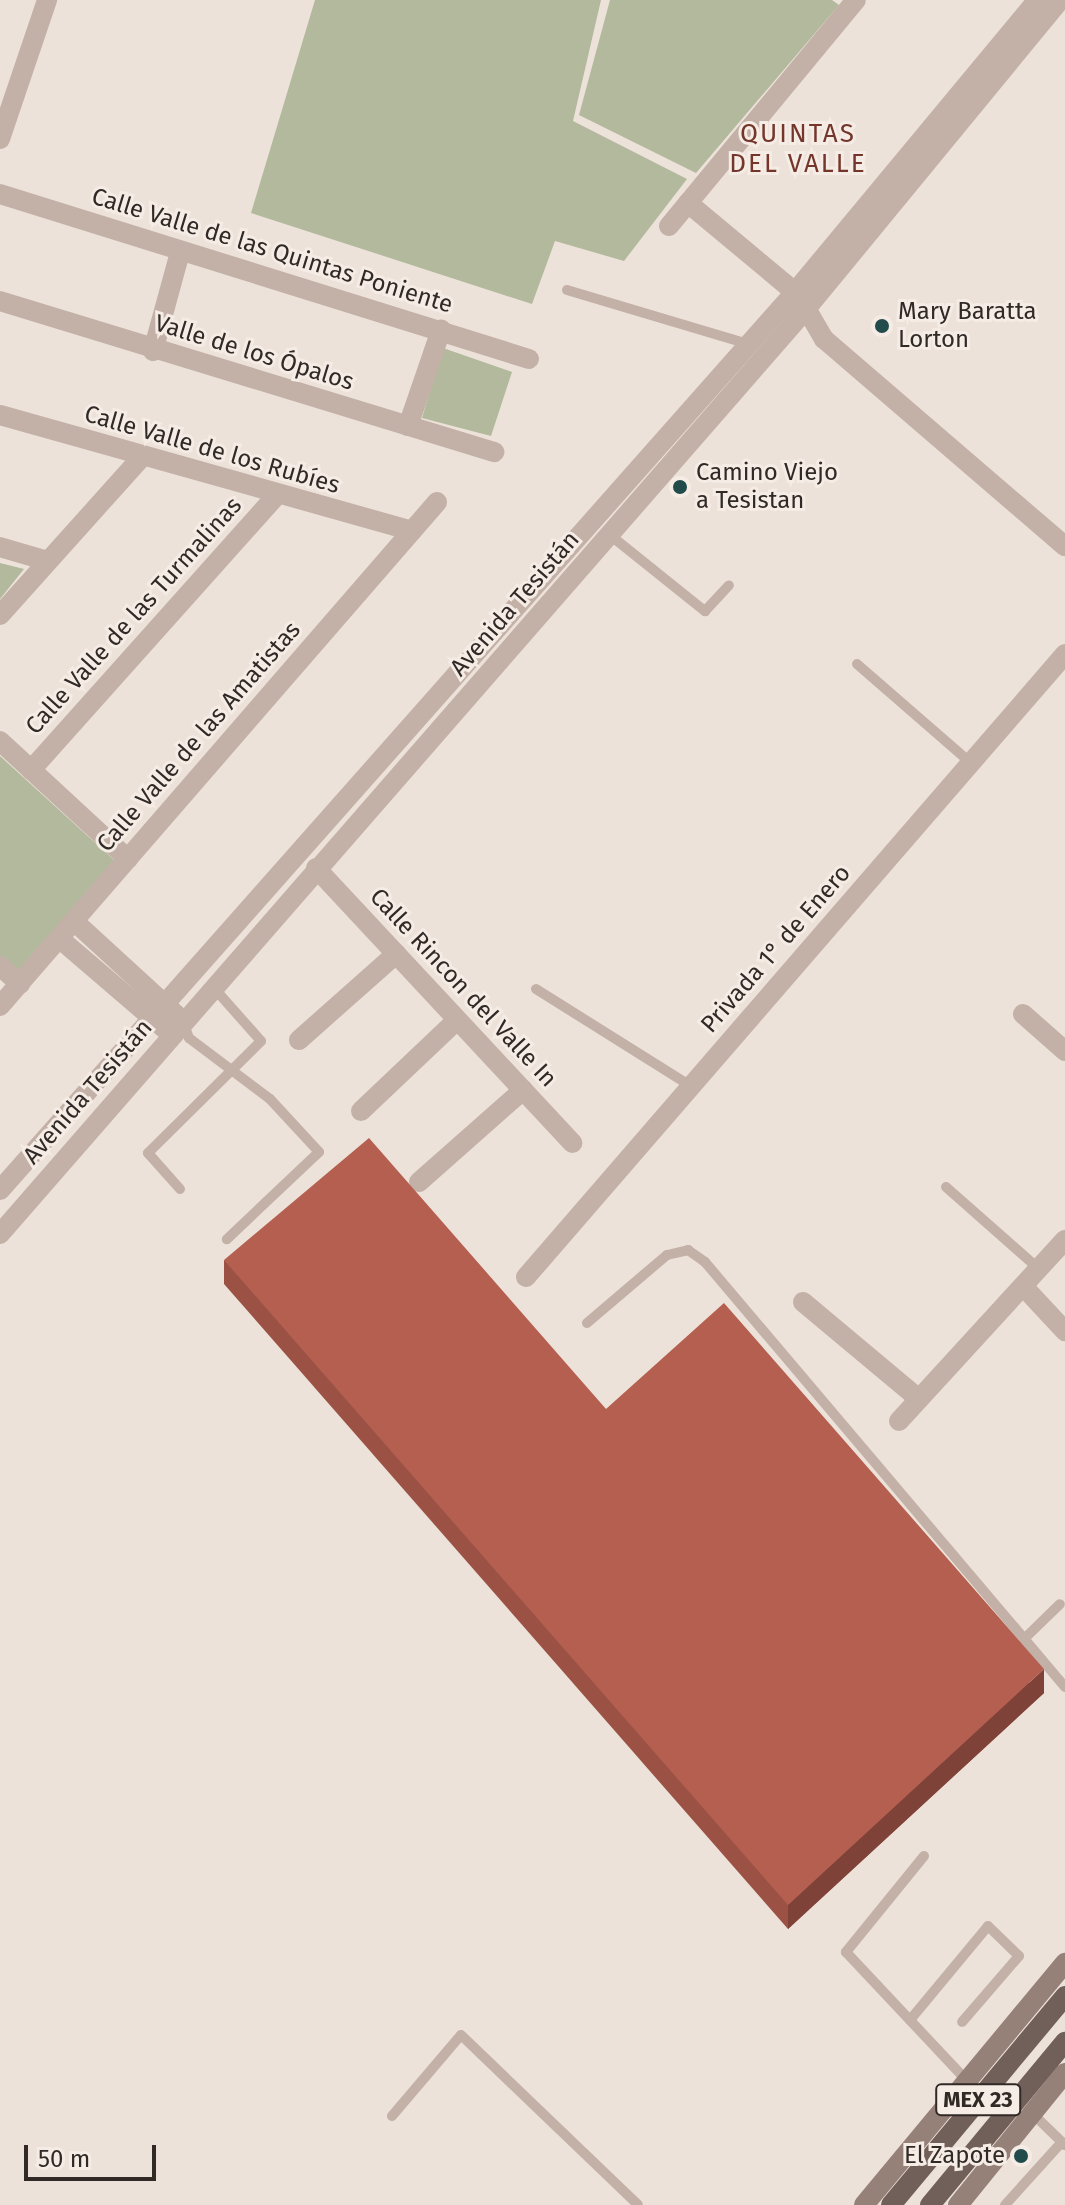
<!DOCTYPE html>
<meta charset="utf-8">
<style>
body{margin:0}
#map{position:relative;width:1065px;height:2205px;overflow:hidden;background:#ede2d9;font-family:"Fira Sans",sans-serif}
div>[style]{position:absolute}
.green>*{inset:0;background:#b2b99c}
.service>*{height:10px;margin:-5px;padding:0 5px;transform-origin:5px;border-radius:5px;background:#c3b1a7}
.minor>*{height:20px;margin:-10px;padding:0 10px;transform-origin:10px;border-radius:10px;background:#c3b1a7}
.tertiary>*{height:20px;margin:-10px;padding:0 10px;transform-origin:10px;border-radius:10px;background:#c3b1a7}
.secondary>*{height:20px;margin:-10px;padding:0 10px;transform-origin:10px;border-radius:10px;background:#968179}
.primary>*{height:20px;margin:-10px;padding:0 10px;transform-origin:10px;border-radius:10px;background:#715f59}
.wall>*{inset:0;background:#9b5245}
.shaded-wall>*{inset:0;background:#7e4238}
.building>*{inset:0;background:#b45f50}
.dots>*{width:22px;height:22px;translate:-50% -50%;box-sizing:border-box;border:4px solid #f5ece5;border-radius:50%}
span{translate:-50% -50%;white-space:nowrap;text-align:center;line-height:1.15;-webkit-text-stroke:6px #f5ece5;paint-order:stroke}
.shield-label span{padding:2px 6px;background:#f5ece5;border:2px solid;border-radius:6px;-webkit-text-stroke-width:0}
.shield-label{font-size:22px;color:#312926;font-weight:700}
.street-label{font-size:24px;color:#312926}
.poi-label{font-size:24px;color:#312926}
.left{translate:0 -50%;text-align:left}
.right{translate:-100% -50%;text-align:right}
.neighbourhood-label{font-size:26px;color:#74362b;letter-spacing:2px}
.scale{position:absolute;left:24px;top:2145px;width:132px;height:36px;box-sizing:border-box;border:4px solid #312926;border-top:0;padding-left:10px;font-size:24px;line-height:28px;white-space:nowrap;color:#312926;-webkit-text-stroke:6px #f5ece5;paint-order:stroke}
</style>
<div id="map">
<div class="green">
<i style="clip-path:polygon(315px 0,601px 0,573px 121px,687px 179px,624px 261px,555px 241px,532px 304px,251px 213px)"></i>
<i style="clip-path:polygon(610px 0,832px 0,839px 5px,696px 173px,579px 115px)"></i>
<i style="clip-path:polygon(443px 348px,512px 372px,491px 436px,422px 418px)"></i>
<i style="clip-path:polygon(0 563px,24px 569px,0 599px)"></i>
<i style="clip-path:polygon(0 756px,114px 860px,20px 977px,0 960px)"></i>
</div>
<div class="service">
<i style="left:567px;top:290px;width:189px;rotate:16.6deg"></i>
<i style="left:610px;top:535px;width:122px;rotate:38.7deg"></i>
<i style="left:705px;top:611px;width:35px;rotate:-47deg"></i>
<i style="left:857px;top:664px;width:151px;rotate:41deg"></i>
<i style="left:536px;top:989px;width:184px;rotate:32.1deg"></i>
<i style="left:184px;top:1025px;width:14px;rotate:69deg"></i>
<i style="left:189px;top:1038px;width:101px;rotate:37deg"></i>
<i style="left:270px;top:1099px;width:72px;rotate:47.2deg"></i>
<i style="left:319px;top:1152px;width:127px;rotate:136.6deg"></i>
<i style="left:946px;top:1187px;width:124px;rotate:41.4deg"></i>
<i style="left:180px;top:1189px;width:48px;rotate:-131.6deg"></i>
<i style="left:148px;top:1153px;width:159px;rotate:-44.7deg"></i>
<i style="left:261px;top:1041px;width:71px;rotate:-131.6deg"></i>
<i style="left:587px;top:1323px;width:105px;rotate:-40.4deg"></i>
<i style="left:667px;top:1255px;width:22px;rotate:-13deg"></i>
<i style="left:688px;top:1250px;width:21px;rotate:35deg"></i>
<i style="left:705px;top:1262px;width:557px;rotate:49.73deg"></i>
<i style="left:1024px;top:1639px;width:50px;rotate:-44.2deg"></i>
<i style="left:924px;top:1856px;width:124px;rotate:129.1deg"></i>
<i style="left:846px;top:1952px;width:177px;rotate:46.8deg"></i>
<i style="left:910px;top:2020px;width:122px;rotate:-50.3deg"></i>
<i style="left:988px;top:1926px;width:43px;rotate:44.1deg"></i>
<i style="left:1019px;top:1956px;width:87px;rotate:130.8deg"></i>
<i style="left:1033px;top:2114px;width:45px;rotate:44.1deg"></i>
<i style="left:392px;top:2116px;width:106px;rotate:-49.6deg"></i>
<i style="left:461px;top:2035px;width:245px;rotate:43.8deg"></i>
<i style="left:1005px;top:2205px;width:85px;rotate:-47.9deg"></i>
</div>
<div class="minor">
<i style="left:0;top:139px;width:147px;rotate:-71.3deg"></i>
<i style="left:0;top:194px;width:554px;rotate:17.32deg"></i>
<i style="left:688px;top:203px;width:139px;rotate:39.8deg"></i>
<i style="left:669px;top:226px;width:293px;rotate:-50.4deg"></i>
<i style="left:0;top:301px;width:517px;rotate:17deg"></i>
<i style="left:153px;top:351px;width:103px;rotate:-74.7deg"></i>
<i style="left:0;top:415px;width:428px;rotate:15.7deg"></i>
<i style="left:408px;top:426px;width:102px;rotate:-71deg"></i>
<i style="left:0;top:547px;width:50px;rotate:16.3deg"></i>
<i style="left:0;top:615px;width:211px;rotate:-48.1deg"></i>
<i style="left:0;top:741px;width:174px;rotate:42.7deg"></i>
<i style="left:31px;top:770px;width:368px;rotate:-48.2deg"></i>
<i style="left:316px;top:868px;width:376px;rotate:47deg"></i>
<i style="left:75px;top:922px;width:147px;rotate:42.5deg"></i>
<i style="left:60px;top:939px;width:148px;rotate:40.6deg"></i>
<i style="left:0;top:966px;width:27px;rotate:42deg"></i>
<i style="left:0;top:1006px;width:667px;rotate:-49.07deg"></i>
<i style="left:1023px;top:1014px;width:56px;rotate:41.4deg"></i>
<i style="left:299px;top:1040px;width:130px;rotate:-41.6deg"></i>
<i style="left:361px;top:1111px;width:132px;rotate:-43.5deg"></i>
<i style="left:419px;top:1182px;width:139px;rotate:-41.5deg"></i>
<i style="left:526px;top:1277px;width:824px;rotate:-49.13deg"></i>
<i style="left:1023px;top:1286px;width:62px;rotate:47deg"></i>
<i style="left:803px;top:1302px;width:151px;rotate:39.9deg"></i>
<i style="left:899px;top:1421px;width:246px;rotate:-47.5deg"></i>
</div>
<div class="tertiary">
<i style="left:800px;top:298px;width:48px;rotate:59.7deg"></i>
<i style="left:824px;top:339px;width:318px;rotate:40.7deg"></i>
<i style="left:0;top:1190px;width:1199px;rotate:-48.48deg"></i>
<i style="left:795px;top:292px;width:379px;rotate:-50.3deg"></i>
<i style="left:0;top:1234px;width:1228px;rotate:-48.93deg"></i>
<i style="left:807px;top:308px;width:399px;rotate:-50.6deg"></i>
</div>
<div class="secondary">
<i style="left:864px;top:2205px;width:315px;rotate:-50.3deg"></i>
<i style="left:958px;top:2205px;width:170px;rotate:-51deg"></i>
</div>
<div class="primary">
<i style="left:891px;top:2205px;width:272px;rotate:-50.2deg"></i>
<i style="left:930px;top:2205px;width:212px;rotate:-50.4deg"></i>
</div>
<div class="wall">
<i style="clip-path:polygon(224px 1260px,606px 1409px,1044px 1693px,788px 1929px,224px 1284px)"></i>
</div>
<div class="shaded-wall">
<i style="clip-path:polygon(1044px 1669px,1044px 1693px,788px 1929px,788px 1905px)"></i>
</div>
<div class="building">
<i style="clip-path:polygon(369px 1138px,606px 1409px,724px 1303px,1044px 1669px,788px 1905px,224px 1260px)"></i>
</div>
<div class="dots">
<i style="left:882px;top:326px;background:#224c4b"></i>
<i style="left:680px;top:487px;background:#224c4b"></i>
<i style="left:1021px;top:2156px;background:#224c4b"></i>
</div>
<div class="shield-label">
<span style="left:978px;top:2100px">MEX 23</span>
</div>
<div class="street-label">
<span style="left:272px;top:251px;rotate:17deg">Calle Valle de las Quintas Poniente</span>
<span style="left:254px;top:353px;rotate:17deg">Valle de los Ópalos</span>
<span style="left:212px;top:450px;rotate:16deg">Calle Valle de los Rubíes</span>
<span style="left:515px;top:604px;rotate:-49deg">Avenida Tesistán</span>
<span style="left:134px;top:616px;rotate:-48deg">Calle Valle de las Turmalinas</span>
<span style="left:199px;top:737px;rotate:-49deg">Calle Valle de las Amatistas</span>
<span style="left:776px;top:949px;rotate:-49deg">Privada 1° de Enero</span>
<span style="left:463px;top:988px;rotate:47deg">Calle Rincon del Valle In</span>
<span style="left:88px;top:1092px;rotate:-49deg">Avenida Tesistán</span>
</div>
<div class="poi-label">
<span class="left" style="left:898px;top:326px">Mary Baratta<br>Lorton</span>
<span class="left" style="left:696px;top:487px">Camino Viejo<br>a Tesistan</span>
<span class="right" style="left:1005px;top:2156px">El Zapote</span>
</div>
<div class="neighbourhood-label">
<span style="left:798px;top:149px">QUINTAS<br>DEL VALLE</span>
</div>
<div class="scale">50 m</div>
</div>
